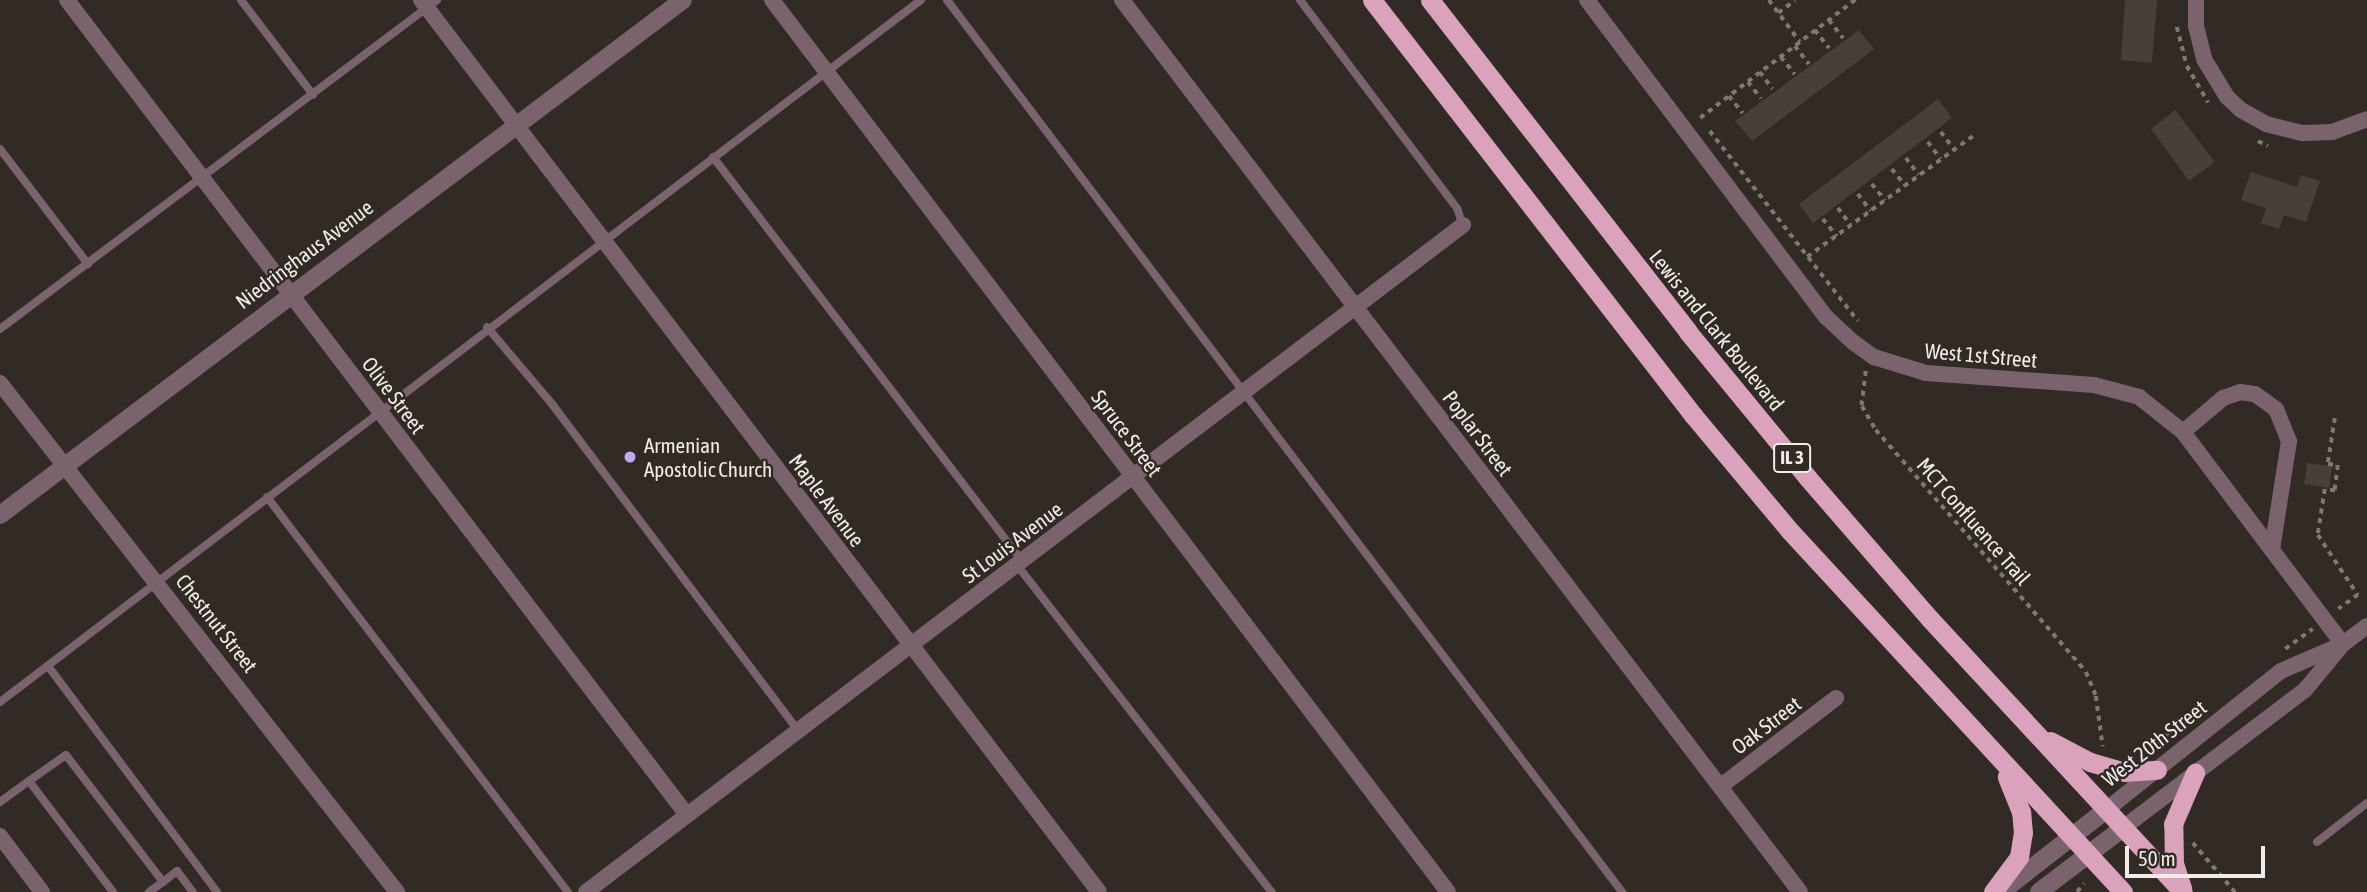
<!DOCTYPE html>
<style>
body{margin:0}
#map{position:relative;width:2367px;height:892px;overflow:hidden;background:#322b25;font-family:"Asap Condensed",sans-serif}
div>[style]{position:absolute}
.building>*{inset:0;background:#47403a}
.path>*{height:3.5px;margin-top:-1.75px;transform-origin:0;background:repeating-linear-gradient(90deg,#7f7974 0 5px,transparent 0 10px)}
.service>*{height:8px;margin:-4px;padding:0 4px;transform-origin:4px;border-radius:4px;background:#7b636e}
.minor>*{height:16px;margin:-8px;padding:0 8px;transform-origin:8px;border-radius:8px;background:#7b636e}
.tertiary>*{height:18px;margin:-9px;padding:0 9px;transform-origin:9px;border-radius:9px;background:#7b636e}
.trunk>*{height:19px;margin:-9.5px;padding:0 9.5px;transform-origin:9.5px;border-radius:9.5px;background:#daa2bb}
.dots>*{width:19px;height:19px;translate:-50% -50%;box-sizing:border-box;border:4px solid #322b25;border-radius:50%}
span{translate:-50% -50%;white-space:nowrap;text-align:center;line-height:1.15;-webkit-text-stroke:5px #322b25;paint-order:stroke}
.shield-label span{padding:2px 5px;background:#322b25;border:2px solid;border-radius:5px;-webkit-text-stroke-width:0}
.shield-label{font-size:19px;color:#f1ece8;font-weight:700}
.street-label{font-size:21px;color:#f1ece8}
.poi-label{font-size:21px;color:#f1ece8}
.left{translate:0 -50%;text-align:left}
.scale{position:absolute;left:2125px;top:846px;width:140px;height:32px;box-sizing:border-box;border:4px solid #f1ece8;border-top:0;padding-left:9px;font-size:21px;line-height:24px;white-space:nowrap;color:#f1ece8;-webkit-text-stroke:5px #322b25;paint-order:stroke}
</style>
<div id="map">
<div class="building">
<i style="clip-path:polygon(2125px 0,2157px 0,2152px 63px,2121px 60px)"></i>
<i style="clip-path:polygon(1859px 30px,1874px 49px,1752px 141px,1735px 121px)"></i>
<i style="clip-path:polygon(1938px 99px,1952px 118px,1813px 223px,1799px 204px)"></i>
<i style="clip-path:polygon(2175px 110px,2215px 162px,2189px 181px,2151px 129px)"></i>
<i style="clip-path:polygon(2251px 172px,2297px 187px,2301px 175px,2320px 181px,2306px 222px,2284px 215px,2279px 229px,2261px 223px,2266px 208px,2241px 200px)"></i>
<i style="clip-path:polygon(2307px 463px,2332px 466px,2329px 488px,2304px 484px)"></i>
</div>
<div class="path">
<i style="left:1769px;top:0;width:52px;rotate:53.6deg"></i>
<i style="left:1778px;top:13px;width:21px;rotate:-37deg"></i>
<i style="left:1829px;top:20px;width:23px;rotate:52deg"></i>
<i style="left:2177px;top:27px;width:40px;rotate:75.6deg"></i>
<i style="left:2187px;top:66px;width:42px;rotate:59.7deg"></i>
<i style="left:1815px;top:30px;width:23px;rotate:52deg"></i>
<i style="left:1795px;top:46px;width:23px;rotate:52deg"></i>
<i style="left:1781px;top:57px;width:22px;rotate:51deg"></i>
<i style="left:1760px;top:72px;width:21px;rotate:53deg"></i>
<i style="left:1748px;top:82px;width:21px;rotate:51deg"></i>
<i style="left:1729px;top:96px;width:22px;rotate:51deg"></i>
<i style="left:1700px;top:118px;width:195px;rotate:-37.3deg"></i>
<i style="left:1710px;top:131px;width:241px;rotate:52.1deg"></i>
<i style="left:1941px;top:132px;width:21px;rotate:53deg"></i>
<i style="left:2258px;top:141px;width:11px;rotate:27deg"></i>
<i style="left:1928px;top:142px;width:21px;rotate:53deg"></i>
<i style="left:1906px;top:158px;width:21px;rotate:53deg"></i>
<i style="left:1892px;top:169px;width:21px;rotate:51deg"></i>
<i style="left:1872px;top:184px;width:21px;rotate:51deg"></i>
<i style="left:1858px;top:194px;width:21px;rotate:53deg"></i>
<i style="left:1838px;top:208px;width:21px;rotate:53deg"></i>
<i style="left:1823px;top:219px;width:22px;rotate:51deg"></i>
<i style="left:1807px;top:257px;width:205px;rotate:-36.1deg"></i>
<i style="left:1866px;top:371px;width:35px;rotate:97deg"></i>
<i style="left:1862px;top:406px;width:28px;rotate:60deg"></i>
<i style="left:1876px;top:430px;width:320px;rotate:49deg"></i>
<i style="left:2086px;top:672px;width:26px;rotate:67deg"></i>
<i style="left:2096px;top:696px;width:51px;rotate:82.2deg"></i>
<i style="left:2335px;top:418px;width:47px;rotate:98.7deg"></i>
<i style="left:2328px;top:464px;width:10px;rotate:6deg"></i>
<i style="left:2338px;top:465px;width:26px;rotate:97deg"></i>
<i style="left:2335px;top:491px;width:10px;rotate:-169deg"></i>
<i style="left:2325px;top:489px;width:47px;rotate:98.7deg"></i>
<i style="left:2318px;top:535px;width:72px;rotate:56.3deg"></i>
<i style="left:2358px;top:595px;width:24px;rotate:144deg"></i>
<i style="left:2285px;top:649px;width:34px;rotate:-36deg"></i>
<i style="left:2139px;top:751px;width:55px;rotate:-31.7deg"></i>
<i style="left:2193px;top:843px;width:65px;rotate:49.4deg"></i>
<i style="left:2077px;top:892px;width:11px;rotate:-52deg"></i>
</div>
<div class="service">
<i style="left:241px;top:0;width:119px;rotate:52.8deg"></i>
<i style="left:947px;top:0;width:1119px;rotate:52.88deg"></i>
<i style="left:1300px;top:0;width:261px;rotate:53deg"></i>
<i style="left:1457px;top:208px;width:18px;rotate:71deg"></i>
<i style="left:0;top:149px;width:145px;rotate:52.6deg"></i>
<i style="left:713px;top:157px;width:509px;rotate:52.59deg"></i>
<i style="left:487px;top:327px;width:101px;rotate:49.8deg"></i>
<i style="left:552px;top:404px;width:409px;rotate:53deg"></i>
<i style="left:0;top:329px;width:547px;rotate:-36.97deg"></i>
<i style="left:267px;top:497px;width:497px;rotate:52.7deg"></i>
<i style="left:1017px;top:565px;width:415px;rotate:52.1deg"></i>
<i style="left:48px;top:666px;width:282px;rotate:53.2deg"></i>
<i style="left:0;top:702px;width:1158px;rotate:-37.32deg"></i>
<i style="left:0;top:802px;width:36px;rotate:-36deg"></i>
<i style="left:2317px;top:842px;width:63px;rotate:-38deg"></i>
<i style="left:113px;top:892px;width:139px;rotate:-127.1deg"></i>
<i style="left:29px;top:781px;width:45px;rotate:-35.1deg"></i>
<i style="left:66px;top:755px;width:160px;rotate:52.6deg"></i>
<i style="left:163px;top:882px;width:18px;rotate:-38deg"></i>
<i style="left:177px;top:871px;width:26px;rotate:53deg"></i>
<i style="left:149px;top:892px;width:17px;rotate:-36deg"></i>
</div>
<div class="minor">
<i style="left:67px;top:0;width:1024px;rotate:52.74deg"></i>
<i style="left:421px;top:0;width:1120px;rotate:52.76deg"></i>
<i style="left:772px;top:0;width:1119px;rotate:52.84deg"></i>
<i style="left:1122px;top:0;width:1120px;rotate:52.76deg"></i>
<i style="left:1587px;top:0;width:397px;rotate:53deg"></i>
<i style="left:1826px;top:317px;width:37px;rotate:43deg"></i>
<i style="left:1853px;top:342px;width:26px;rotate:36deg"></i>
<i style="left:1874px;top:357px;width:54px;rotate:17.1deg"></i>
<i style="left:1926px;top:373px;width:168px;rotate:4.1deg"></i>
<i style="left:2094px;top:385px;width:47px;rotate:14.9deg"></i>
<i style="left:2139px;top:397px;width:56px;rotate:38.5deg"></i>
<i style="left:2183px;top:432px;width:266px;rotate:53deg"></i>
<i style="left:2196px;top:0;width:26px;rotate:90deg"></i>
<i style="left:2196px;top:26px;width:34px;rotate:76deg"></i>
<i style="left:2204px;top:59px;width:44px;rotate:58.8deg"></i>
<i style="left:2227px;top:97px;width:19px;rotate:43deg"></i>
<i style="left:2241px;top:110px;width:29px;rotate:29deg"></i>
<i style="left:2266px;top:124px;width:38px;rotate:14deg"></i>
<i style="left:2303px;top:133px;width:29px;rotate:-2deg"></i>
<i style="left:2332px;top:132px;width:37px;rotate:-20deg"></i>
<i style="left:0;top:383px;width:646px;rotate:52.05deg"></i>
<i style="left:2183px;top:432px;width:52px;rotate:-40.4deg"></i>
<i style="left:2223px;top:398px;width:18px;rotate:-19deg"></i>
<i style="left:2240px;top:392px;width:15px;rotate:8deg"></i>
<i style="left:2255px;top:394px;width:26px;rotate:36deg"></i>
<i style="left:2276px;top:409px;width:35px;rotate:68deg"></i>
<i style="left:2289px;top:441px;width:110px;rotate:98.9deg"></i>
<i style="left:1721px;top:786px;width:145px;rotate:-37.4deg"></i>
<i style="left:2106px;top:810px;width:223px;rotate:-38.5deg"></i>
<i style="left:2281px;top:671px;width:65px;rotate:-23.4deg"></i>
<i style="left:2123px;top:828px;width:228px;rotate:-37.2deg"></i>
<i style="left:2305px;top:690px;width:60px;rotate:-50.4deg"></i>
<i style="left:2343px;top:644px;width:30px;rotate:-37deg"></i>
<i style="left:0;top:836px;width:70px;rotate:53.1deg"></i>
<i style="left:586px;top:892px;width:1102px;rotate:-37.25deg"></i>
</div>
<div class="tertiary">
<i style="left:0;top:515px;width:855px;rotate:-37.02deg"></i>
<i style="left:2001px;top:892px;width:133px;rotate:-38deg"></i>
<i style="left:2039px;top:892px;width:106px;rotate:-37.3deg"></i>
</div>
<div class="trunk">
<i style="left:1372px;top:0;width:525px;rotate:52.28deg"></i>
<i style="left:1693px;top:415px;width:151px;rotate:50.1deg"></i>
<i style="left:1790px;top:531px;width:491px;rotate:47.3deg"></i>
<i style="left:1430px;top:0;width:420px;rotate:52.1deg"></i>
<i style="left:1688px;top:332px;width:188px;rotate:50.6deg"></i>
<i style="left:1807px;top:477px;width:188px;rotate:49.1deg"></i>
<i style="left:1930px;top:619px;width:372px;rotate:47.2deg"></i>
<i style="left:2050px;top:741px;width:45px;rotate:27.7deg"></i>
<i style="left:2090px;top:762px;width:36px;rotate:16deg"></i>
<i style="left:2125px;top:772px;width:32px;rotate:-4deg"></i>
<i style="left:2182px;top:888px;width:26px;rotate:-108deg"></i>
<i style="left:2174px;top:863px;width:39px;rotate:-91deg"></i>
<i style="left:2173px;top:824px;width:56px;rotate:-66.7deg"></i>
<i style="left:1993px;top:892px;width:44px;rotate:-53.4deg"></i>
<i style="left:2019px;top:857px;width:24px;rotate:-81deg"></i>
<i style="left:2023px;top:833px;width:21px;rotate:-95deg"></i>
<i style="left:2021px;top:812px;width:38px;rotate:-112deg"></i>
</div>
<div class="dots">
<i style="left:630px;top:457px;background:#c5a7f1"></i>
</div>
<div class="shield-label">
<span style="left:1792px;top:458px">IL 3</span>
</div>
<div class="street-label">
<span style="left:304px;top:254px;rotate:-37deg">Niedringhaus Avenue</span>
<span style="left:1717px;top:330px;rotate:51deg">Lewis and Clark Boulevard</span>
<span style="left:1981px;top:355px;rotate:5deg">West 1st Street</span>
<span style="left:394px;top:395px;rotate:53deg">Olive Street</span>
<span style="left:1127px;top:433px;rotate:53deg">Spruce Street</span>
<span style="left:1478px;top:433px;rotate:53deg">Poplar Street</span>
<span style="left:827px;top:500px;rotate:53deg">Maple Avenue</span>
<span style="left:1974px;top:521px;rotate:49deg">MCT Confluence Trail</span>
<span style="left:1012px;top:542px;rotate:-37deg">St Louis Avenue</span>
<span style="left:217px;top:623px;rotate:52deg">Chestnut Street</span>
<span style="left:1766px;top:725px;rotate:-37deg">Oak Street</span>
<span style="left:2154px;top:743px;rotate:-38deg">West 20th Street</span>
</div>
<div class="poi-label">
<span class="left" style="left:644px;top:457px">Armenian<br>Apostolic Church</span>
</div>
<div class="scale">50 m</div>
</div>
